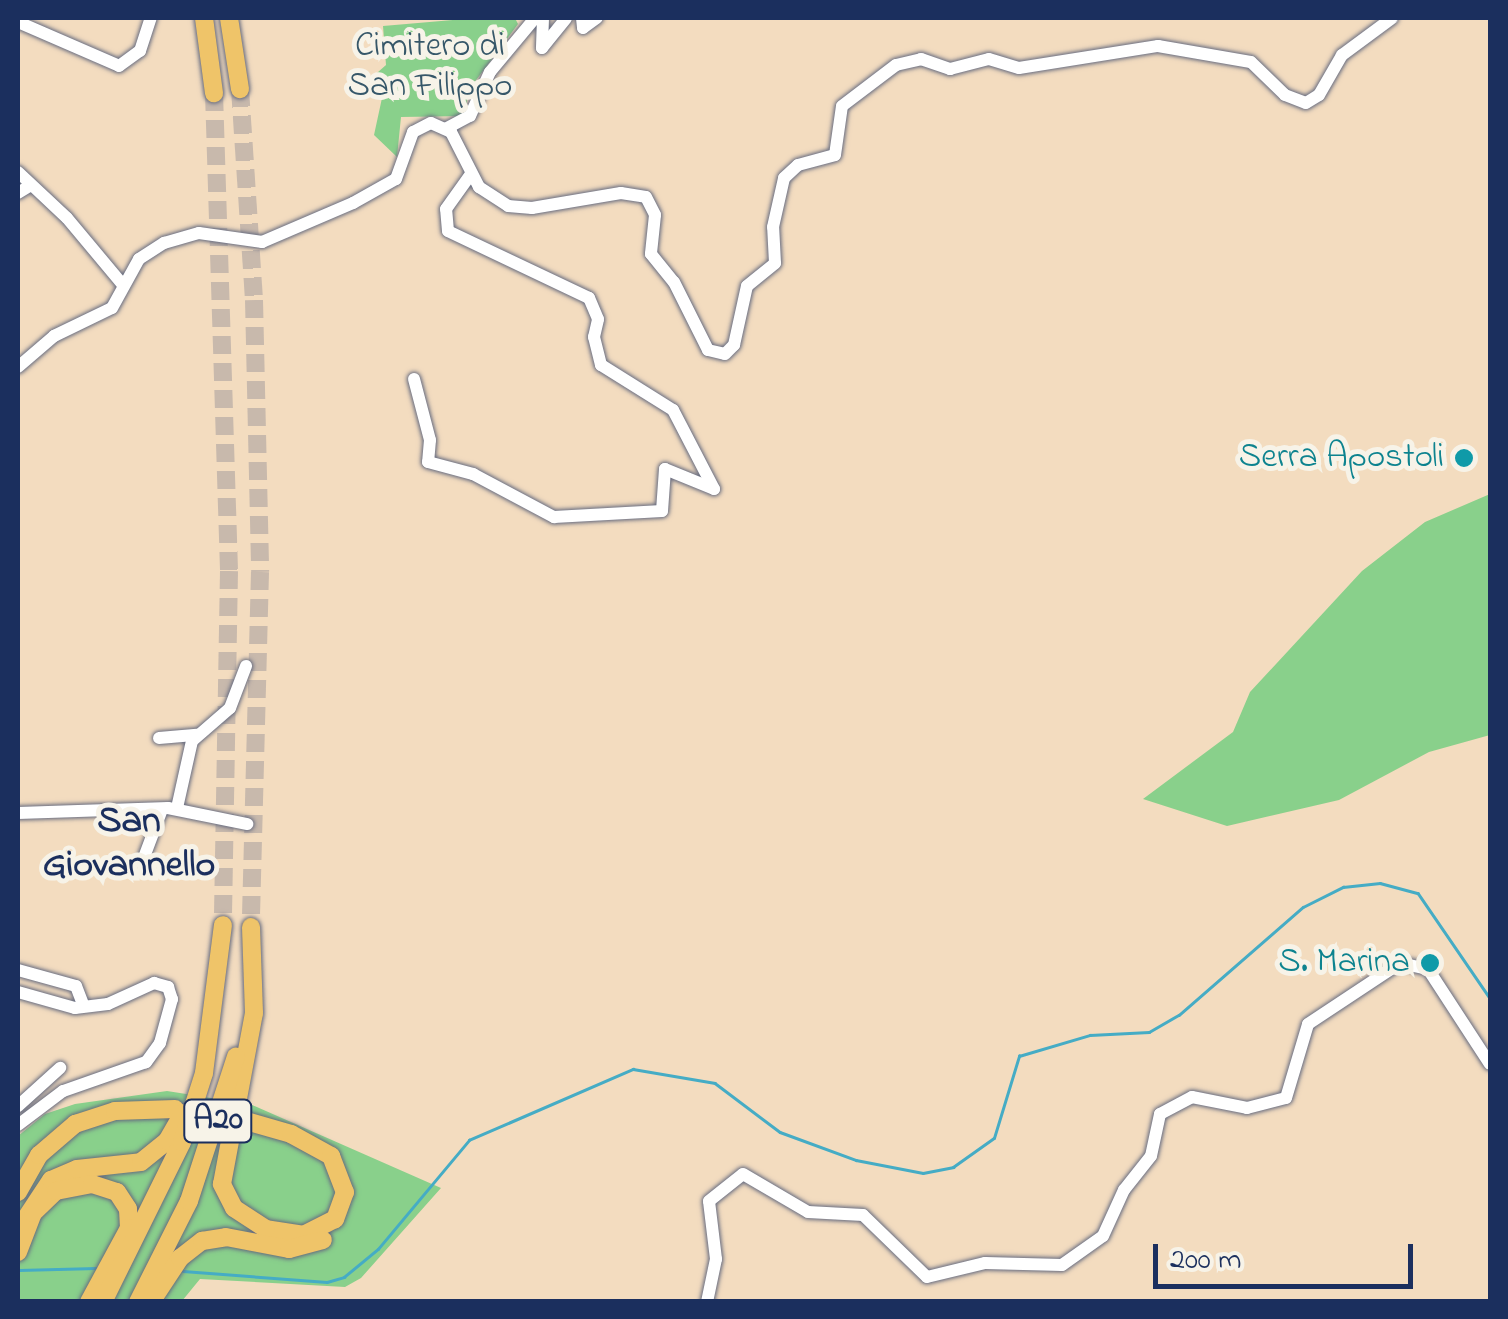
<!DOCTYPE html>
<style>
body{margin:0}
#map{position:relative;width:1508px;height:1319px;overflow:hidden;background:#f3dcbf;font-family:"Indie Flower",sans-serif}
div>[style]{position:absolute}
.green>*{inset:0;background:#89d08b}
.stream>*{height:2.5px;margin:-1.25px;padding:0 1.25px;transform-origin:1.25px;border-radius:1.25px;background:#45acc5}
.highway-tunnel>*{height:18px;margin-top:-9px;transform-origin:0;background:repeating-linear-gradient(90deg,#c8b9ac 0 18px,transparent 0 27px)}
.roads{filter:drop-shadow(0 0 2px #676c80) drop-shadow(0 0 2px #676c80)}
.minor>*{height:12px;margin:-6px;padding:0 6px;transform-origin:6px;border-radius:6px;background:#fff}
.highway>*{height:18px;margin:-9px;padding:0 9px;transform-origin:9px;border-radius:9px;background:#efc469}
.dots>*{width:28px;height:28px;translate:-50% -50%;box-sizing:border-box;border:5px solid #f7f3e8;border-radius:50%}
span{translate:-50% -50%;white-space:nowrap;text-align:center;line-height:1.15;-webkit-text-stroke:10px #f7f3e8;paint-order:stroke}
.shield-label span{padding:2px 8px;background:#f7f3e8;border:2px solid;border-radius:8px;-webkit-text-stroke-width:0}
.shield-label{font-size:32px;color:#1b2f5e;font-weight:700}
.park-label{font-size:35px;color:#365769}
.culture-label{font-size:35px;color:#0d838f}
.right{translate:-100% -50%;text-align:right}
.neighbourhood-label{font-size:38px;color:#1b2f5e;font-weight:700}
.frame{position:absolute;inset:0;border:20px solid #1b2f5e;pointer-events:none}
.scale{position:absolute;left:1153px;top:1244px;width:260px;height:45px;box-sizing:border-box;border:5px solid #1b2f5e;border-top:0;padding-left:12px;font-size:30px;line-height:35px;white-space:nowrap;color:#1b2f5e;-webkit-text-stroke:8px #f7f3e8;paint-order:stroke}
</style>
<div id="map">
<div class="green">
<i style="clip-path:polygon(476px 18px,515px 18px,518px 24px,468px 91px,465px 116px,401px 117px,397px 157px,374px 135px,382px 98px,369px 80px,386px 65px,383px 26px)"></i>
<i style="clip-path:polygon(1490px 494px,1490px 735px,1429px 752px,1339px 800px,1227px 826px,1143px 799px,1233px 732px,1250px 692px,1362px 571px,1425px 522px)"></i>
<i style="clip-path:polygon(167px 1091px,250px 1104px,441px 1188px,361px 1278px,345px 1287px,200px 1279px,182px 1301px,18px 1302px,18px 1136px,45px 1114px,75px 1104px)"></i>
</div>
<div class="stream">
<i style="left:19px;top:1270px;width:77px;rotate:-1.5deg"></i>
<i style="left:183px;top:1271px;width:144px;rotate:4.4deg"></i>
<i style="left:327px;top:1282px;width:18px;rotate:-16deg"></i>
<i style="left:344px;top:1277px;width:44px;rotate:-39.5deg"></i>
<i style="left:378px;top:1249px;width:142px;rotate:-50.1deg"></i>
<i style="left:469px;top:1140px;width:179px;rotate:-23.4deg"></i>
<i style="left:633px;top:1069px;width:83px;rotate:9.7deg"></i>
<i style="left:715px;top:1083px;width:81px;rotate:37deg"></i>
<i style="left:780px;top:1132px;width:81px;rotate:20.2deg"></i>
<i style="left:856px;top:1160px;width:68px;rotate:11deg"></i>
<i style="left:923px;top:1173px;width:31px;rotate:-11deg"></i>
<i style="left:953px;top:1167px;width:50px;rotate:-35.3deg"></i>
<i style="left:994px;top:1138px;width:86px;rotate:-73deg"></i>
<i style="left:1019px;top:1056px;width:74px;rotate:-16.5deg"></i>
<i style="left:1090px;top:1035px;width:59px;rotate:-2.9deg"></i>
<i style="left:1149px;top:1032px;width:34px;rotate:-30deg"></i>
<i style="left:1179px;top:1015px;width:164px;rotate:-41.1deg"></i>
<i style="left:1303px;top:907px;width:45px;rotate:-26.6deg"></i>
<i style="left:1343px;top:887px;width:37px;rotate:-6deg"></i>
<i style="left:1380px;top:883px;width:39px;rotate:15deg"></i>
<i style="left:1418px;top:893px;width:127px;rotate:55.6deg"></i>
</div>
<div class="highway-tunnel">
<i style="left:240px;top:89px;width:211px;rotate:86.2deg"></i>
<i style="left:254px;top:300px;width:272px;rotate:88.7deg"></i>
<i style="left:260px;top:572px;width:355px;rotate:91.5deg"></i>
<i style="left:214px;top:93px;width:478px;rotate:88.2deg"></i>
<i style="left:229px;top:571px;width:354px;rotate:91deg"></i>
</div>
<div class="roads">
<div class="minor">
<i style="left:543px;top:18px;width:30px;rotate:92deg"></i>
<i style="left:542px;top:48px;width:38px;rotate:-51deg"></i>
<i style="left:582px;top:18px;width:10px;rotate:84deg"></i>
<i style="left:583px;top:28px;width:17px;rotate:-36deg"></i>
<i style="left:18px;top:22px;width:110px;rotate:23.5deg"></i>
<i style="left:119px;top:66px;width:26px;rotate:-36deg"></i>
<i style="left:140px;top:51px;width:35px;rotate:-72deg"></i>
<i style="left:447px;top:128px;width:26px;rotate:-28deg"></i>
<i style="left:470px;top:116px;width:48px;rotate:-65.6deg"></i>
<i style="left:490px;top:72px;width:70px;rotate:-50.2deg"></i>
<i style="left:18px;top:172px;width:67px;rotate:43.2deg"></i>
<i style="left:67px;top:218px;width:87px;rotate:50.1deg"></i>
<i style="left:18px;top:193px;width:15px;rotate:-32deg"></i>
<i style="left:18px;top:367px;width:48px;rotate:-40.7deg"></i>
<i style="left:54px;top:336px;width:64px;rotate:-25.8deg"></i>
<i style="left:112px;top:308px;width:56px;rotate:-61.1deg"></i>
<i style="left:139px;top:259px;width:30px;rotate:-33deg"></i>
<i style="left:164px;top:243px;width:36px;rotate:-16deg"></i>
<i style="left:199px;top:233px;width:64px;rotate:8.1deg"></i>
<i style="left:262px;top:242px;width:99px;rotate:-23.2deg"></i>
<i style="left:353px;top:203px;width:49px;rotate:-29.2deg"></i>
<i style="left:396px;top:179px;width:50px;rotate:-70.1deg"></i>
<i style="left:413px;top:132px;width:20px;rotate:-27deg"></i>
<i style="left:431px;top:123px;width:22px;rotate:24deg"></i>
<i style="left:451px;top:132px;width:62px;rotate:63deg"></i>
<i style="left:479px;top:187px;width:35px;rotate:33deg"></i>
<i style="left:508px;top:206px;width:24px;rotate:5deg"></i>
<i style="left:532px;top:208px;width:90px;rotate:-9.6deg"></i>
<i style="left:621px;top:193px;width:25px;rotate:9deg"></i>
<i style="left:646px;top:197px;width:20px;rotate:63deg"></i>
<i style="left:655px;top:215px;width:39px;rotate:96deg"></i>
<i style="left:651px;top:254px;width:36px;rotate:51deg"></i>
<i style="left:674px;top:282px;width:76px;rotate:63.4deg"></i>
<i style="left:708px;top:350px;width:17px;rotate:13deg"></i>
<i style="left:725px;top:354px;width:13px;rotate:-45deg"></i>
<i style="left:734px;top:345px;width:60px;rotate:-77.6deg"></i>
<i style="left:747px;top:286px;width:36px;rotate:-39deg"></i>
<i style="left:775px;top:263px;width:36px;rotate:-93deg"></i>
<i style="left:773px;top:227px;width:50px;rotate:-77.3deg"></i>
<i style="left:784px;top:178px;width:19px;rotate:-43deg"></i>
<i style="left:798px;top:165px;width:38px;rotate:-15deg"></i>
<i style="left:835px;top:155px;width:49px;rotate:-81.9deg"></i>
<i style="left:842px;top:106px;width:68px;rotate:-37.2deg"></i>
<i style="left:896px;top:65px;width:26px;rotate:-13deg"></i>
<i style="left:921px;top:59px;width:31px;rotate:19deg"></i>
<i style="left:950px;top:69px;width:40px;rotate:-14.4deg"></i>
<i style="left:989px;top:59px;width:31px;rotate:17deg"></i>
<i style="left:1019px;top:68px;width:141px;rotate:-9deg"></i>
<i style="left:1158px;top:46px;width:94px;rotate:9.8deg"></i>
<i style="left:1251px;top:62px;width:47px;rotate:44.1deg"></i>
<i style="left:1285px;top:95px;width:22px;rotate:21deg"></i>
<i style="left:1306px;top:103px;width:15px;rotate:-32deg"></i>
<i style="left:1319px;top:95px;width:46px;rotate:-60.1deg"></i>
<i style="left:1342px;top:55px;width:62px;rotate:-36.5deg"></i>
<i style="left:414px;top:379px;width:63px;rotate:75.3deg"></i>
<i style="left:430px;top:440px;width:22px;rotate:95deg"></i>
<i style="left:428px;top:462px;width:47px;rotate:14.9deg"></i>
<i style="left:473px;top:474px;width:92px;rotate:28deg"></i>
<i style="left:554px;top:517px;width:108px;rotate:-3.2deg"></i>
<i style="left:662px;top:511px;width:42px;rotate:-85.9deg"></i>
<i style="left:665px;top:469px;width:53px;rotate:22.2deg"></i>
<i style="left:714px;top:489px;width:89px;rotate:-117.4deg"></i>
<i style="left:673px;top:410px;width:85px;rotate:-148deg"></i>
<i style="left:601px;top:365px;width:29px;rotate:-104deg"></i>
<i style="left:594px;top:337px;width:18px;rotate:-77deg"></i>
<i style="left:598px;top:319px;width:23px;rotate:-113deg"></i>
<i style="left:589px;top:298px;width:156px;rotate:-154.6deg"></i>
<i style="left:448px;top:231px;width:22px;rotate:-95deg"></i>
<i style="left:446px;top:209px;width:43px;rotate:-54.5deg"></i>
<i style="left:159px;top:738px;width:38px;rotate:-5deg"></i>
<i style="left:177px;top:808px;width:69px;rotate:-77.4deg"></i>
<i style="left:192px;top:741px;width:50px;rotate:-41deg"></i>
<i style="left:230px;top:708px;width:45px;rotate:-69.1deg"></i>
<i style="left:18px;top:813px;width:150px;rotate:-1.9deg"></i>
<i style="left:168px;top:808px;width:81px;rotate:11.4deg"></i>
<i style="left:143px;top:860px;width:51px;rotate:-69.4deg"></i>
<i style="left:18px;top:970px;width:60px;rotate:15.4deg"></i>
<i style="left:76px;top:986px;width:19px;rotate:69deg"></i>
<i style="left:18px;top:992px;width:59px;rotate:15.7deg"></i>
<i style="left:75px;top:1008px;width:33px;rotate:-7deg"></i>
<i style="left:108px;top:1004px;width:51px;rotate:-24.5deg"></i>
<i style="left:154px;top:983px;width:15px;rotate:16deg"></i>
<i style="left:168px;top:987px;width:13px;rotate:72deg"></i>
<i style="left:172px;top:999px;width:46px;rotate:105.3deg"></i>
<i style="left:160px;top:1043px;width:24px;rotate:126deg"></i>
<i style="left:146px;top:1062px;width:88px;rotate:160.7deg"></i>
<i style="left:63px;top:1091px;width:56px;rotate:142.9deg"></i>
<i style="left:18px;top:1106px;width:57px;rotate:-42.1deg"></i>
<i style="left:707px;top:1302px;width:44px;rotate:-78.2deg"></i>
<i style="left:716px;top:1259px;width:58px;rotate:-96.9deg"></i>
<i style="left:709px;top:1201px;width:43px;rotate:-38.5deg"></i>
<i style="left:743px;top:1174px;width:75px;rotate:30.3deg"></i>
<i style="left:808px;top:1212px;width:55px;rotate:3.1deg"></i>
<i style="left:863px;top:1215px;width:89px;rotate:44.1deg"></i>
<i style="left:927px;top:1277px;width:60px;rotate:-13.6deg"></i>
<i style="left:985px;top:1263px;width:77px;rotate:1.5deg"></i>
<i style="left:1062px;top:1265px;width:50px;rotate:-35.3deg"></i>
<i style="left:1103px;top:1236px;width:51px;rotate:-65.5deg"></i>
<i style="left:1124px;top:1190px;width:43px;rotate:-51.5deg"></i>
<i style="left:1151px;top:1156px;width:43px;rotate:-77.9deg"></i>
<i style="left:1160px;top:1114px;width:36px;rotate:-28deg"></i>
<i style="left:1192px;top:1097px;width:56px;rotate:11.3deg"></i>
<i style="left:1247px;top:1108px;width:40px;rotate:-14.4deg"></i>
<i style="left:1286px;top:1098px;width:77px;rotate:-73.4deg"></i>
<i style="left:1308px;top:1024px;width:110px;rotate:-33.5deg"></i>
<i style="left:1400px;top:963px;width:29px;rotate:12deg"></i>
<i style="left:1428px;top:969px;width:113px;rotate:56.9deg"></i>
</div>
<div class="highway">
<i style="left:204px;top:18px;width:76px;rotate:82.4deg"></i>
<i style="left:229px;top:18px;width:72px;rotate:81.2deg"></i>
<i style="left:239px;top:1119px;width:54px;rotate:16.1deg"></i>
<i style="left:291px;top:1134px;width:46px;rotate:28.8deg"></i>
<i style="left:331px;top:1156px;width:39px;rotate:69deg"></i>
<i style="left:345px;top:1192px;width:29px;rotate:110deg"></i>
<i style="left:335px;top:1219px;width:35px;rotate:153deg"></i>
<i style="left:304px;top:1235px;width:38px;rotate:-171deg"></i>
<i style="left:266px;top:1229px;width:38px;rotate:-147deg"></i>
<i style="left:234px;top:1208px;width:27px;rotate:-117deg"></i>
<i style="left:222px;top:1184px;width:174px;rotate:-79.4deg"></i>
<i style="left:254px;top:1013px;width:86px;rotate:-92deg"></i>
<i style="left:18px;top:1192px;width:43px;rotate:-60.4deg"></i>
<i style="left:39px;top:1155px;width:48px;rotate:-40.7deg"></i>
<i style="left:75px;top:1124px;width:42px;rotate:-18deg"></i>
<i style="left:115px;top:1111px;width:60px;rotate:-1.9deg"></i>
<i style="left:18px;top:1230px;width:60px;rotate:-56.6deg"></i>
<i style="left:51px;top:1180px;width:28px;rotate:-23deg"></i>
<i style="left:77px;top:1169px;width:64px;rotate:-6.2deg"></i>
<i style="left:141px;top:1162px;width:33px;rotate:-39deg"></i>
<i style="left:167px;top:1141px;width:32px;rotate:-60deg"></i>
<i style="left:18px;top:1252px;width:42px;rotate:-69deg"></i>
<i style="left:33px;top:1213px;width:32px;rotate:-44deg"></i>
<i style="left:56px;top:1191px;width:37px;rotate:-11deg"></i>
<i style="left:92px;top:1184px;width:26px;rotate:18deg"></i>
<i style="left:117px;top:1192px;width:20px;rotate:57deg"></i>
<i style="left:128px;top:1209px;width:19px;rotate:87deg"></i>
<i style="left:129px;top:1228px;width:84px;rotate:118.4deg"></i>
<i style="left:103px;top:1302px;width:178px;rotate:-63.7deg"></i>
<i style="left:182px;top:1142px;width:72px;rotate:-72.3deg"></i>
<i style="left:204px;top:1073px;width:149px;rotate:-82.7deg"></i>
<i style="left:138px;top:1302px;width:113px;rotate:-63.2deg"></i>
<i style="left:189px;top:1201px;width:152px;rotate:-72deg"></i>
<i style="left:151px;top:1302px;width:53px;rotate:-56.6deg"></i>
<i style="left:180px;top:1258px;width:28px;rotate:-38deg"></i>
<i style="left:202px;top:1241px;width:24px;rotate:-9deg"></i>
<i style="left:226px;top:1237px;width:64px;rotate:10.8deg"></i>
<i style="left:289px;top:1249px;width:35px;rotate:-15deg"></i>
</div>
</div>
<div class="dots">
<i style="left:1464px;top:458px;background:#0f9aa8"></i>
<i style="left:1430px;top:963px;background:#0f9aa8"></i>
</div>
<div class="shield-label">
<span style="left:218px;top:1121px">A20</span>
</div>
<div class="park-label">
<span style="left:430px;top:67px">Cimitero di<br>San Filippo</span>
</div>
<div class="culture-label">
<span class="right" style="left:1444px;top:458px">Serra Apostoli</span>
<span class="right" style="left:1410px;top:963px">S. Marina</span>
</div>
<div class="neighbourhood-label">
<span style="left:129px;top:845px">San<br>Giovannello</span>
</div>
<div class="frame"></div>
<div class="scale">200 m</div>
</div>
